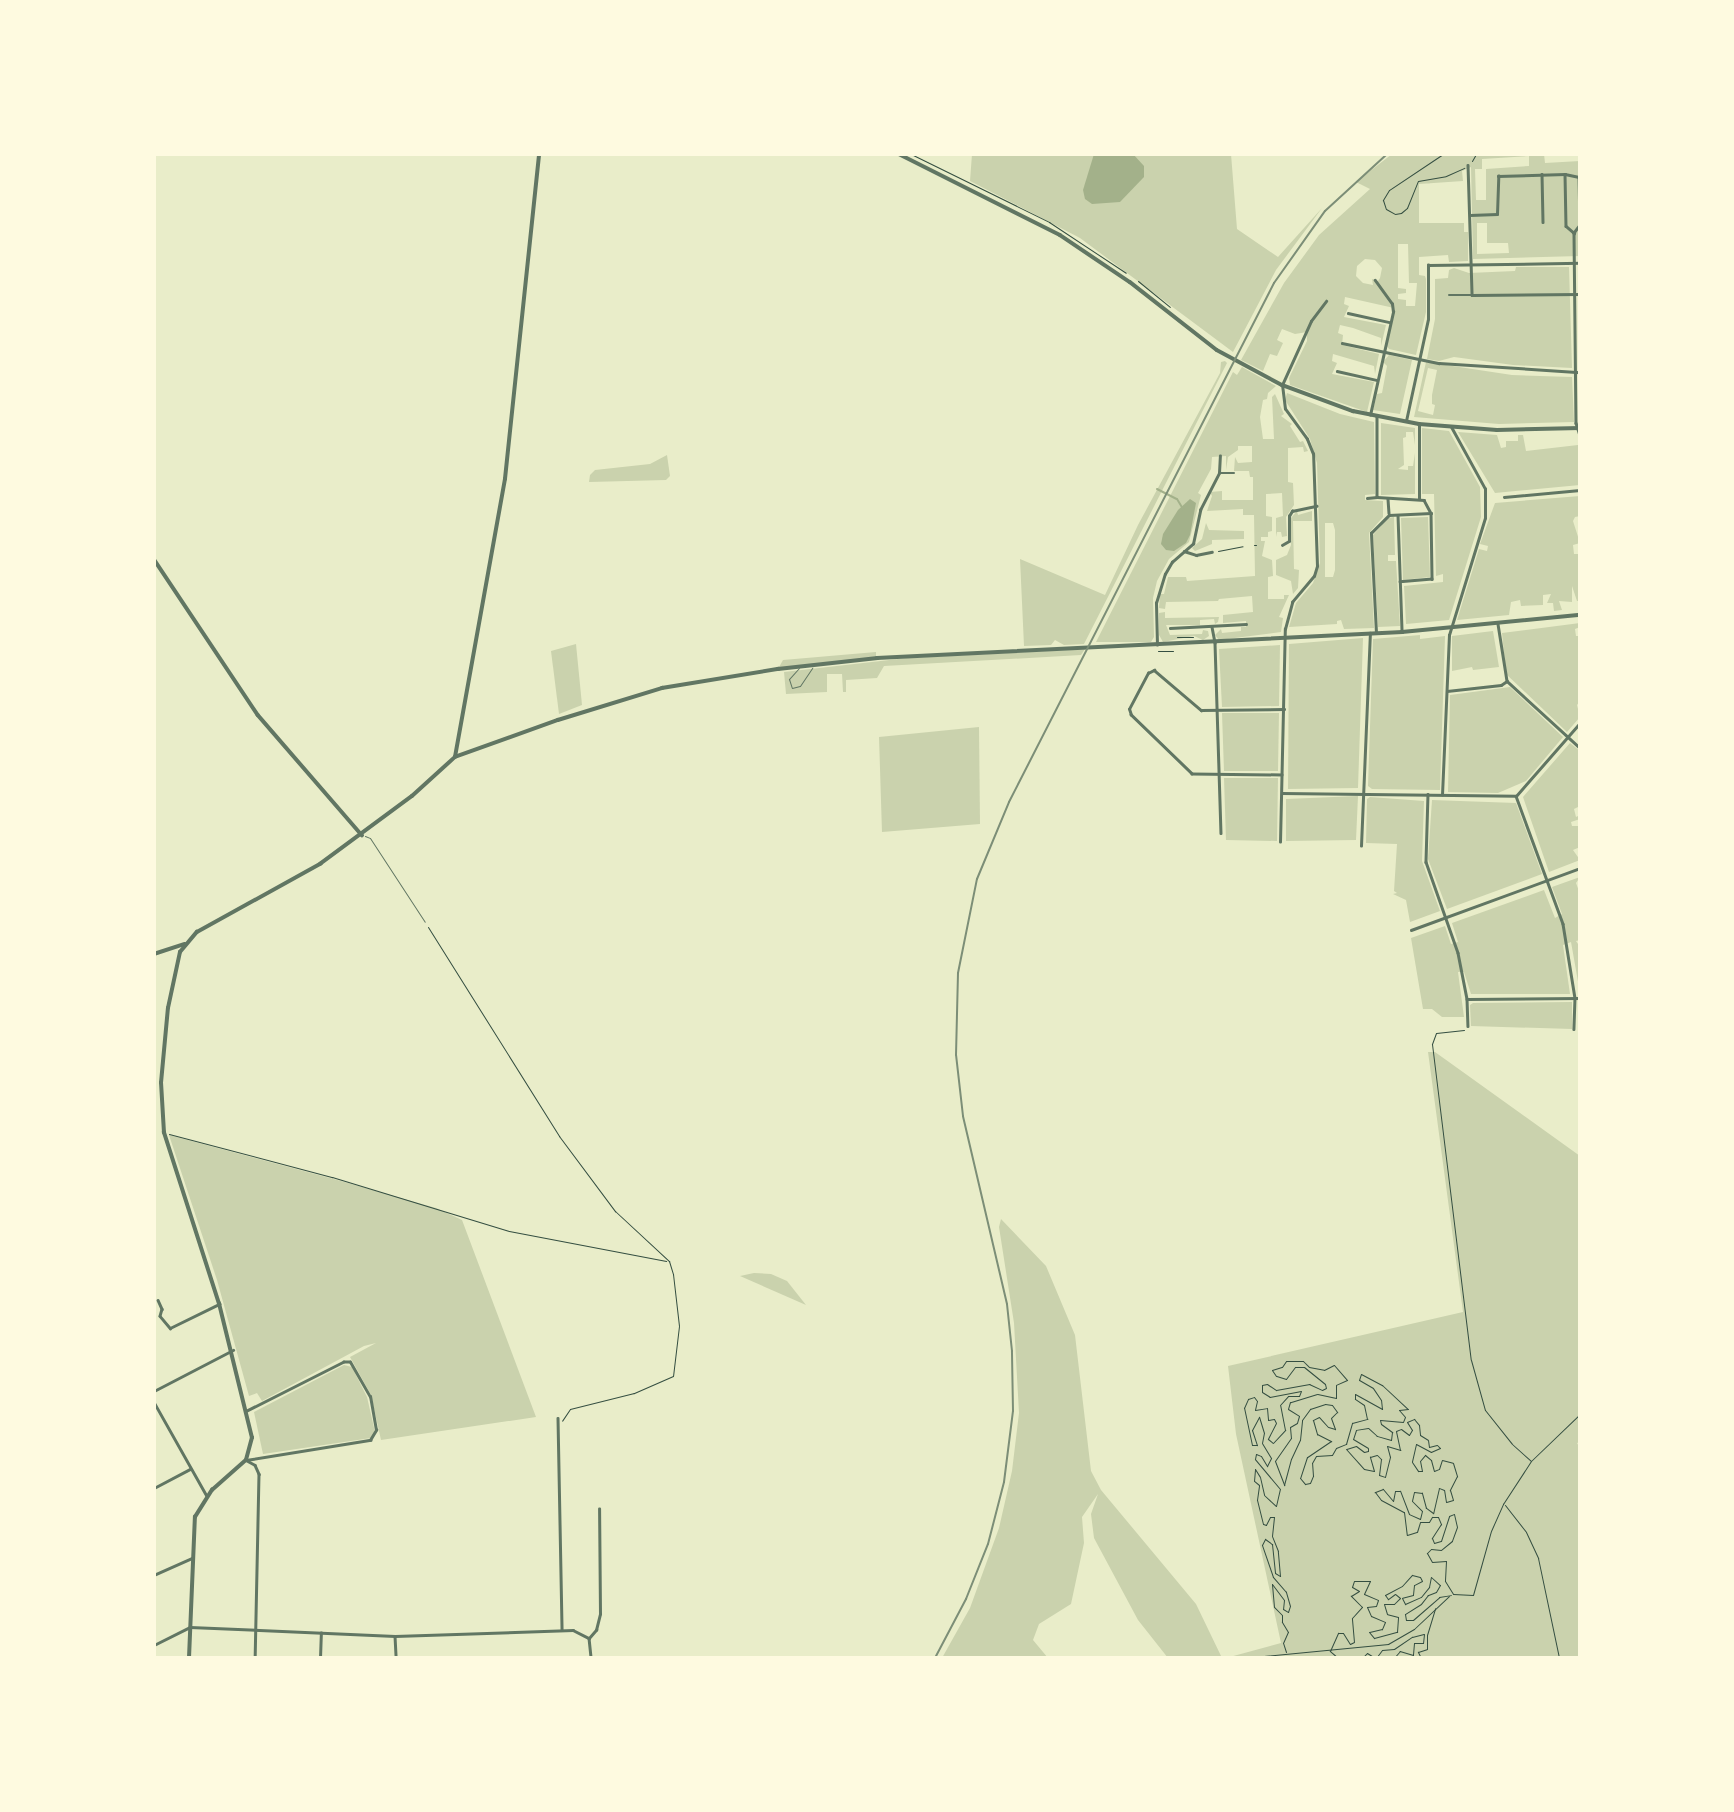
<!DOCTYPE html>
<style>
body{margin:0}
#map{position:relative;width:1734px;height:1812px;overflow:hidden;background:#e9edc9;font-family:"Noto Sans",sans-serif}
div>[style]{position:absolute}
.green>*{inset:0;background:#cad2ad}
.water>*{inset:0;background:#a3b18a}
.stream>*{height:2px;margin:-1px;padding:0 1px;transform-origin:1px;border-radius:1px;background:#a3b18a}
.path>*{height:1px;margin:-0.5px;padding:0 0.5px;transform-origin:0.5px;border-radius:0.5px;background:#344e41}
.service>*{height:1px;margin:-0.5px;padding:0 0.5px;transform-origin:0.5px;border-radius:0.5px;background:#617663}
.minor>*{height:2.5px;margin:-1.25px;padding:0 1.25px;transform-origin:1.25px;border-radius:1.25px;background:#617663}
.tertiary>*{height:3.5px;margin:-1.75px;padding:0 1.75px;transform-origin:1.75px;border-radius:1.75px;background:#617663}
.rail>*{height:2px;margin:-1px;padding:0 1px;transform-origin:1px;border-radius:1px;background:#7c8e77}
span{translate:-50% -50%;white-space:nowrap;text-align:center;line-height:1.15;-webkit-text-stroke:5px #fefae0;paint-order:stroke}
.frame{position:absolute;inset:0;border:156px solid #fefae0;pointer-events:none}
</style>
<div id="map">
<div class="green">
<i style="clip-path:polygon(972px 154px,1231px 154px,1237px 229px,1278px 257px,1322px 208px,1276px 270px,1233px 352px,1080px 238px,970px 181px)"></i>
<i style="clip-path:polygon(evenodd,1392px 154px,1544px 154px,1545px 163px,1580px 161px,1580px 256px,1473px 259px,1471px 167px,1462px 171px,1463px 181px,1419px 184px,1419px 223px,1464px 223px,1464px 232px,1468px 232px,1468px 261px,1449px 262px,1448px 255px,1419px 257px,1419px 275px,1425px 276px,1426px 279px,1426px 312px,1416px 355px,1389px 349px,1387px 346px,1394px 308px,1345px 297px,1344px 304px,1349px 306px,1344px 317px,1386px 325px,1381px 346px,1381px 338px,1353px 328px,1340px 325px,1338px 333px,1343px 335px,1342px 345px,1379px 354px,1375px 374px,1374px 366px,1333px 354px,1332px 361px,1337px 363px,1332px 374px,1374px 382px,1367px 412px,1290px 385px,1289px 378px,1307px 341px,1307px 332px,1295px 334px,1282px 329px,1277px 340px,1283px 343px,1277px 356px,1270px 354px,1263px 371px,1241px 360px,1284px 283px,1319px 235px,1370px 189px,1356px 182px,1392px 154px,1529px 156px,1529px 166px,1486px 169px,1486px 200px,1476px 200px,1475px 169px,1482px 169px,1482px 159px,1529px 156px,1392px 154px,1477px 223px,1487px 223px,1487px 243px,1508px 243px,1509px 253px,1477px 254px,1477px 223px,1392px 154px,1398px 244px,1408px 244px,1409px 283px,1417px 283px,1415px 306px,1406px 306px,1406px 300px,1398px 299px,1398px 294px,1406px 293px,1406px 289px,1398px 288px,1398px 244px,1392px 154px,1365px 259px,1375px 260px,1382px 268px,1380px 278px,1378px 281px,1372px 279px,1373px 285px,1363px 283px,1356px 276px,1357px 266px,1365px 259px)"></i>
<i style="clip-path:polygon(1516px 267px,1569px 267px,1572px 368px,1513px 365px,1454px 357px,1439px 361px,1427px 359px,1435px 319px,1435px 279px,1448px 278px,1449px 270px,1454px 268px,1469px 273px,1515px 271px)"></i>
<i style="clip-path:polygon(1389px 355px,1412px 360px,1400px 414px,1373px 410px,1377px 394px,1382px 393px,1387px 366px,1383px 362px)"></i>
<i style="clip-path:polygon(1225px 361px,1227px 363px,1084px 644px,1064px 645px,1055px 640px,1051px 645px,1024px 646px,1020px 559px,1105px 595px,1138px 525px,1220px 373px,1221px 362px)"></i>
<i style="clip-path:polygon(evenodd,1426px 362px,1512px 375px,1572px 377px,1574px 422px,1499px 424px,1414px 417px,1426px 362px,1428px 368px,1437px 370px,1432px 395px,1432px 404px,1435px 405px,1433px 415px,1418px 411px,1428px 368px)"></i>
<i style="clip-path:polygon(1242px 367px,1276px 386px,1268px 393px,1267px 399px,1263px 400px,1260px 417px,1263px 439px,1274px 439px,1272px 397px,1275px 394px,1284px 414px,1281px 416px,1292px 424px,1290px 426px,1300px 442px,1303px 441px,1308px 451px,1304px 452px,1303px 447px,1288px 448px,1288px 482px,1293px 483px,1294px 505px,1286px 517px,1287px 536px,1282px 537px,1281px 532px,1277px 532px,1276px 537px,1276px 518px,1283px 516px,1282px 493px,1266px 494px,1266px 516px,1272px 517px,1272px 531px,1268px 532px,1268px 537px,1261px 537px,1261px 541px,1265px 541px,1262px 556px,1272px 560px,1273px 576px,1268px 577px,1268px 599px,1284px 599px,1284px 595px,1289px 595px,1279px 617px,1283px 618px,1281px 632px,1219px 640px,1215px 635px,1221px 629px,1222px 633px,1241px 631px,1241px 627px,1246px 627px,1246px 621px,1223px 623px,1223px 615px,1253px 612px,1252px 596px,1219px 599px,1218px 601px,1166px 602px,1165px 609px,1159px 608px,1160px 594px,1164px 594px,1168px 577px,1186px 577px,1187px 581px,1255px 576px,1254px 515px,1243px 515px,1243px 509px,1207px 511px,1212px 496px,1210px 492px,1222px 491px,1222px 500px,1253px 500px,1253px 477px,1250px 477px,1249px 471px,1234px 471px,1235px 457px,1238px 463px,1252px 462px,1252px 446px,1238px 446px,1238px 450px,1228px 457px,1226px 470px,1226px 456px,1212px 457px,1211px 469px,1198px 493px,1201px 495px,1189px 542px,1169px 559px,1157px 581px,1153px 598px,1154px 637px,1151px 642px,1096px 642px,1233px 372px,1237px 375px)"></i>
<i style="clip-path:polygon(evenodd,1287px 393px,1340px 414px,1374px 422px,1375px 494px,1365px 495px,1365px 500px,1383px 501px,1383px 517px,1369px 533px,1374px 628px,1344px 629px,1341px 620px,1337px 621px,1337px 624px,1289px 627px,1296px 603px,1313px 583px,1320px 563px,1317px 463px,1310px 439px,1285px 400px,1287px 393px,1325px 523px,1333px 523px,1335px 530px,1335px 570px,1333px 577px,1325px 577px,1325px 523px)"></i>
<i style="clip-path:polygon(1381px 423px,1415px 428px,1415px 445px,1413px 432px,1406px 432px,1406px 437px,1403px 438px,1404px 465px,1398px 469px,1408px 470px,1408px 466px,1413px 466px,1415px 453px,1415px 494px,1381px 495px)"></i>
<i style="clip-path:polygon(1422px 428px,1449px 431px,1480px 487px,1481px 517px,1449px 620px,1406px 624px,1404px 586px,1443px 582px,1443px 574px,1436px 576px,1434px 494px,1422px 494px)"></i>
<i style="clip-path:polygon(1458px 432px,1497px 435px,1501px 448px,1506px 447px,1506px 441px,1518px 441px,1518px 435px,1523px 435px,1526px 451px,1578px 445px,1580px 485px,1495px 493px)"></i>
<i style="clip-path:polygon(667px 455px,670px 476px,666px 480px,589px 482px,590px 475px,595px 470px,650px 464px)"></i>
<i style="clip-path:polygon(1580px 496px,1580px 516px,1575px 517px,1573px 521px,1580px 543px,1573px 545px,1574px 554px,1580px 554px,1580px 601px,1577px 601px,1572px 586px,1572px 602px,1559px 601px,1562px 610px,1554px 611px,1553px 603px,1547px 603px,1551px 594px,1543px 595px,1543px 605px,1521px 606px,1520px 600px,1511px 602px,1509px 615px,1457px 620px,1479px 549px,1487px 551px,1488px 546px,1480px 544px,1495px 503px)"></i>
<i style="clip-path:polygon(1297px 511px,1298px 515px,1312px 511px,1312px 521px,1293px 521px,1294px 569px,1299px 570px,1298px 588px,1293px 594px,1291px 581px,1276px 575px,1276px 560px,1287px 555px,1291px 545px,1290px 519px)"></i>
<i style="clip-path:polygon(1394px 517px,1395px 555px,1388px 555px,1388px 561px,1396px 561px,1400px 626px,1378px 627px,1373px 535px,1388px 518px)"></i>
<i style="clip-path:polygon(1428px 517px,1430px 577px,1403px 580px,1401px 518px)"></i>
<i style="clip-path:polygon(1206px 523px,1209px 530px,1244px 531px,1244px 539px,1212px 540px,1212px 544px,1195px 551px,1192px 548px,1202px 539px)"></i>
<i style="clip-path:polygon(1165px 612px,1165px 618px,1219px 617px,1218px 622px,1215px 624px,1214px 619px,1200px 620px,1200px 625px,1166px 625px,1170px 635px,1202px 634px,1203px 630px,1208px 631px,1209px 636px,1203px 640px,1194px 636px,1163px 642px,1159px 635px,1159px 613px)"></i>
<i style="clip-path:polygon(1580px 623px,1580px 627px,1575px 629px,1576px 636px,1580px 636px,1580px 701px,1577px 705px,1580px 717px,1567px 732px,1506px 674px,1502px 633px)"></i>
<i style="clip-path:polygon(1493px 631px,1499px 667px,1473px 670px,1472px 667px,1452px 671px,1452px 636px)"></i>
<i style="clip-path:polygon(1420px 635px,1420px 639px,1445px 636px,1440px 790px,1372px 789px,1368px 786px,1373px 639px)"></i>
<i style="clip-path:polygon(1363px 638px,1358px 788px,1288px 789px,1289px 644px)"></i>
<i style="clip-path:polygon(576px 644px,582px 705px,559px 714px,551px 651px)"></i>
<i style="clip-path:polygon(1280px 645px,1279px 706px,1222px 707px,1219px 649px)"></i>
<i style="clip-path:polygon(1085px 649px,1081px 655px,884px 666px,877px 678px,846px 680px,846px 692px,843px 692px,842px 674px,827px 674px,827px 692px,786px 694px,784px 672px,907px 658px)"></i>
<i style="clip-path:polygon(876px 652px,876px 658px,778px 669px,783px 660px)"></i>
<i style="clip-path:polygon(1510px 687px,1563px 737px,1526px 781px,1498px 793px,1448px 792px,1450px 695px)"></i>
<i style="clip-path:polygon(1222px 713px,1279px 713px,1278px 771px,1224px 771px)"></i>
<i style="clip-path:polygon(979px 727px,980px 824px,882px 832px,879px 737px)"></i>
<i style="clip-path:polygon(1570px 743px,1580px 751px,1580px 806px,1574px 809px,1576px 817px,1580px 815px,1580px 819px,1571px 822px,1572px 826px,1580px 826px,1580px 847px,1573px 850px,1580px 860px,1549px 872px,1523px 797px)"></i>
<i style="clip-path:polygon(1224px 778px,1278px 778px,1277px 841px,1226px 840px)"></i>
<i style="clip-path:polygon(1358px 796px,1356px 840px,1286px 841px,1286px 799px)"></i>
<i style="clip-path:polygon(1370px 797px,1424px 801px,1422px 861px,1440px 911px,1410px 922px,1406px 900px,1393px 894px,1397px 893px,1394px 891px,1397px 844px,1366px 843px,1367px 799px)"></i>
<i style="clip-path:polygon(1432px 800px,1516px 803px,1542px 874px,1447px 909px,1428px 859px)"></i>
<i style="clip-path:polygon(1580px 877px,1576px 883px,1580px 894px,1580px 940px,1576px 941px,1580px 947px,1580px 993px,1571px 942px,1563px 945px,1570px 994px,1471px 994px,1464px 972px,1458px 972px,1464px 1017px,1442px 1017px,1432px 1009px,1423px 1009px,1411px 938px,1445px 926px,1451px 944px,1458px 942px,1452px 923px,1544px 890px,1555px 918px,1562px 914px,1552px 887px)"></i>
<i style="clip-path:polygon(1572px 1002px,1572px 1029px,1471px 1026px,1470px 1005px,1473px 1003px)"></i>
<i style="clip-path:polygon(1428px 1052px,1435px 1052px,1580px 1156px,1580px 1442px,1577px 1443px,1580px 1448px,1580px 1658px,1226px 1658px,1281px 1643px,1236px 1434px,1228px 1366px,1463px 1312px)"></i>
<i style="clip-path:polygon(169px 1135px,341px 1181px,436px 1208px,462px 1220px,536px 1417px,381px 1440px,371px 1395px,350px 1357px,376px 1343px,364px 1346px,262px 1401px,257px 1393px,249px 1396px,217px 1280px)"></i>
<i style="clip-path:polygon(1001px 1219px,1046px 1266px,1075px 1335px,1091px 1471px,1101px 1490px,1196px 1604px,1222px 1658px,1168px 1658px,1138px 1620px,1094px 1538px,1091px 1514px,1098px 1494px,1082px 1517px,1084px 1543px,1071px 1604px,1039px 1624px,1033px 1640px,1048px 1658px,942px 1658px,970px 1608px,999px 1528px,1012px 1471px,1019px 1413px,1014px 1323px,999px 1227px)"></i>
<i style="clip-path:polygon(754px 1273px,771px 1274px,787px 1281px,806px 1305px,740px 1276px)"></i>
<i style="clip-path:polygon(344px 1365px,352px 1367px,367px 1397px,375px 1432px,371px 1438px,263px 1454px,254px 1412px)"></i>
</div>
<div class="water">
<i style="clip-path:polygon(1094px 154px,1133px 154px,1144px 166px,1144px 177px,1120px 202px,1092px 204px,1085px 199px,1083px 190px)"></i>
<i style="clip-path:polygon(1190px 499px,1196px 503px,1190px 535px,1186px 543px,1174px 551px,1166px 550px,1161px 544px,1163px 534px,1178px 510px)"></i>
</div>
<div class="stream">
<i style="left:1157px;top:489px;width:22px;rotate:27deg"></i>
<i style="left:1177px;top:499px;width:12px;rotate:59deg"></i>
</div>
<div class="path">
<i style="left:1443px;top:154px;width:65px;rotate:146.3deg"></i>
<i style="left:1389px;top:190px;width:12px;rotate:121deg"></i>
<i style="left:1383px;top:200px;width:9px;rotate:72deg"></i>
<i style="left:1386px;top:209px;width:10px;rotate:29deg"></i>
<i style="left:1395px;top:214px;width:6px;rotate:-9deg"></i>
<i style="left:1401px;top:213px;width:8px;rotate:-40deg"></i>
<i style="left:1407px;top:208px;width:29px;rotate:-68deg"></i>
<i style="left:1418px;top:181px;width:28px;rotate:-10deg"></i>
<i style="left:1446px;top:176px;width:20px;rotate:-24deg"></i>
<i style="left:913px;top:155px;width:152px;rotate:26.2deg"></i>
<i style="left:1049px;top:222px;width:92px;rotate:33.5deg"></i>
<i style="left:1472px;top:161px;width:8px;rotate:-60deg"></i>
<i style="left:1138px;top:281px;width:41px;rotate:39.1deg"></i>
<i style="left:1254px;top:545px;width:2px"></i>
<i style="left:1218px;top:551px;width:25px;rotate:-11deg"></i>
<i style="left:1177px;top:637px;width:16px"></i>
<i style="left:1158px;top:651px;width:15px"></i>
<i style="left:428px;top:927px;width:247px;rotate:57.9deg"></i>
<i style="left:559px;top:1136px;width:94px;rotate:53.3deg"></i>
<i style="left:615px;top:1211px;width:74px;rotate:42.8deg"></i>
<i style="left:669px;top:1261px;width:14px;rotate:73deg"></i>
<i style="left:673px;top:1274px;width:52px;rotate:83.4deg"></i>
<i style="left:679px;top:1326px;width:50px;rotate:96.8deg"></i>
<i style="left:673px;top:1376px;width:43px;rotate:156.4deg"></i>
<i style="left:634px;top:1393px;width:66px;rotate:166deg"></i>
<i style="left:570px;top:1409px;width:14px;rotate:124deg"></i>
<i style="left:1464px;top:1030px;width:28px;rotate:174deg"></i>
<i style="left:1436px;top:1033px;width:12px;rotate:110deg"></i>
<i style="left:1432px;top:1044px;width:318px;rotate:83deg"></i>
<i style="left:1471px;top:1360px;width:52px;rotate:74.4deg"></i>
<i style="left:1485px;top:1410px;width:43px;rotate:51.5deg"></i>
<i style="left:1512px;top:1444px;width:25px;rotate:42deg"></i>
<i style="left:169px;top:1134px;width:169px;rotate:14.8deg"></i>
<i style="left:332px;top:1177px;width:185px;rotate:17deg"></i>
<i style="left:509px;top:1231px;width:160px;rotate:10.8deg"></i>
<i style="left:1505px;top:1505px;width:34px;rotate:52deg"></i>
<i style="left:1526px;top:1532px;width:29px;rotate:65deg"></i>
<i style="left:1538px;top:1558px;width:102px;rotate:78.1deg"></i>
<i style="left:1453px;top:1594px;width:20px;rotate:3deg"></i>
<i style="left:1473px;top:1595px;width:66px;rotate:-74.3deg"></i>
<i style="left:1491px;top:1531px;width:30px;rotate:-66deg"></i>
<i style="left:1503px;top:1504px;width:51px;rotate:-56.9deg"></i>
<i style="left:1531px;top:1461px;width:68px;rotate:-43.8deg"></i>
<i style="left:1286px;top:1652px;width:9px;rotate:-108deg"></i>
<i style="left:1283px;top:1643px;width:12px;rotate:-66deg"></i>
<i style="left:1288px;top:1632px;width:12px;rotate:-121deg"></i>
<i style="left:1282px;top:1622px;width:7px;rotate:-90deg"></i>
<i style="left:1282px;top:1615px;width:11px;rotate:-135deg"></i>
<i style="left:1274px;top:1607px;width:23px;rotate:-95deg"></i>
<i style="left:1272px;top:1584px;width:20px;rotate:53deg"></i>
<i style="left:1284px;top:1600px;width:9px;rotate:96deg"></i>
<i style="left:1283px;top:1609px;width:6px;rotate:31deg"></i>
<i style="left:1288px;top:1612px;width:6px;rotate:-72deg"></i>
<i style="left:1290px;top:1606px;width:15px;rotate:-106deg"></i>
<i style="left:1286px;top:1592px;width:20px;rotate:-131deg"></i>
<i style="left:1273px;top:1577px;width:34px;rotate:-109deg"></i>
<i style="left:1262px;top:1545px;width:7px;rotate:-63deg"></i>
<i style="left:1265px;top:1539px;width:9px;rotate:36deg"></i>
<i style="left:1272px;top:1544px;width:29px;rotate:84deg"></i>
<i style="left:1275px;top:1573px;width:6px;rotate:31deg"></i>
<i style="left:1280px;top:1576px;width:25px;rotate:-95deg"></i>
<i style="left:1278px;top:1551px;width:16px;rotate:-112deg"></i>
<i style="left:1272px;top:1536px;width:19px;rotate:-84deg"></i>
<i style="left:1274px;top:1517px;width:4px;rotate:180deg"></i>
<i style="left:1270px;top:1517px;width:9px;rotate:117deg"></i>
<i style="left:1266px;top:1525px;width:3px;rotate:-162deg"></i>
<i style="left:1263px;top:1524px;width:25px;rotate:-104deg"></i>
<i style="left:1257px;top:1500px;width:15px;rotate:-82deg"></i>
<i style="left:1259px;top:1485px;width:6px;rotate:-141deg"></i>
<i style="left:1254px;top:1481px;width:12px;rotate:-85deg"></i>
<i style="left:1255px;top:1469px;width:9px;rotate:58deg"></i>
<i style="left:1260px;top:1477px;width:18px;rotate:77deg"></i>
<i style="left:1264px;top:1495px;width:16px;rotate:43deg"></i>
<i style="left:1276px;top:1506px;width:17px;rotate:-77deg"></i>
<i style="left:1280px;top:1489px;width:39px;rotate:-130deg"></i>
<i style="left:1255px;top:1459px;width:5px;rotate:-79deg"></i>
<i style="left:1256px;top:1454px;width:5px;rotate:22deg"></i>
<i style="left:1261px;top:1456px;width:12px;rotate:59deg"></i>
<i style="left:1267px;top:1466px;width:9px;rotate:-63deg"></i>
<i style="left:1271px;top:1458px;width:17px;rotate:-121deg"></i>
<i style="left:1262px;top:1443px;width:10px;rotate:-79deg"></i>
<i style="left:1264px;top:1433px;width:17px;rotate:-107deg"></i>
<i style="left:1259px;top:1417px;width:15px;rotate:118deg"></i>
<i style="left:1252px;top:1430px;width:16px;rotate:72deg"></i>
<i style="left:1257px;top:1445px;width:5px;rotate:180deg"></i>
<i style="left:1252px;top:1445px;width:38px;rotate:-102deg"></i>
<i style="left:1244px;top:1408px;width:10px;rotate:-66deg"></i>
<i style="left:1248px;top:1399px;width:6px;rotate:-18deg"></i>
<i style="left:1254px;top:1397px;width:5px;rotate:53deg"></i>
<i style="left:1257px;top:1401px;width:9px;rotate:103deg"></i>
<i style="left:1255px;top:1410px;width:12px;rotate:-9deg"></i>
<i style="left:1267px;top:1408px;width:12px;rotate:85deg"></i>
<i style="left:1268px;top:1420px;width:6px;rotate:-9deg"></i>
<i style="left:1274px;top:1419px;width:4px;rotate:63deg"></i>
<i style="left:1276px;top:1423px;width:18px;rotate:117deg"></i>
<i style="left:1268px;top:1439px;width:6px;rotate:39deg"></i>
<i style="left:1273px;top:1443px;width:18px;rotate:-47deg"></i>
<i style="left:1285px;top:1430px;width:25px;rotate:-101deg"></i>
<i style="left:1280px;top:1405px;width:12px;rotate:-48deg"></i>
<i style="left:1288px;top:1396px;width:11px"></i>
<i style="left:1299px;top:1396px;width:5px;rotate:-68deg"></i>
<i style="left:1301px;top:1391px;width:32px;rotate:169deg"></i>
<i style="left:1270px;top:1397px;width:9px;rotate:-148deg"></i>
<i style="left:1262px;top:1392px;width:7px;rotate:-90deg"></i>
<i style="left:1262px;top:1385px;width:5px;rotate:-11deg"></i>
<i style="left:1267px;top:1384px;width:11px;rotate:34deg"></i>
<i style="left:1276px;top:1390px;width:34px;rotate:-10deg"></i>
<i style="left:1309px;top:1384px;width:14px;rotate:25deg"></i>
<i style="left:1322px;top:1390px;width:4px;rotate:-27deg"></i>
<i style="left:1326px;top:1388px;width:4px;rotate:-104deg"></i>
<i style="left:1325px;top:1384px;width:27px;rotate:-141deg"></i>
<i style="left:1304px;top:1367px;width:9px;rotate:180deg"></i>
<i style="left:1295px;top:1367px;width:15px;rotate:127deg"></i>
<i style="left:1286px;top:1379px;width:10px;rotate:-163deg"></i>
<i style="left:1276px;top:1376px;width:7px;rotate:-124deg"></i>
<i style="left:1272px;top:1370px;width:10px;rotate:-17deg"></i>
<i style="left:1282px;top:1367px;width:7px;rotate:-56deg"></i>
<i style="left:1286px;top:1361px;width:17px"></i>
<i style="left:1303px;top:1361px;width:8px;rotate:45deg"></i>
<i style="left:1309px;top:1367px;width:15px;rotate:11deg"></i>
<i style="left:1324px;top:1370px;width:11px;rotate:-27deg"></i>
<i style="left:1334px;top:1365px;width:20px;rotate:49deg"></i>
<i style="left:1347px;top:1380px;width:12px;rotate:156deg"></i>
<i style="left:1336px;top:1385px;width:13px;rotate:90deg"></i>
<i style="left:1336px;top:1398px;width:19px;rotate:-168deg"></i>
<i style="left:1317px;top:1394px;width:28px;rotate:163deg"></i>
<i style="left:1290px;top:1402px;width:7px;rotate:106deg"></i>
<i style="left:1288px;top:1409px;width:13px;rotate:32deg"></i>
<i style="left:1299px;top:1416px;width:7px;rotate:106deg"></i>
<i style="left:1297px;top:1423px;width:8px;rotate:150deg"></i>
<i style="left:1290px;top:1427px;width:11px;rotate:85deg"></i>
<i style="left:1291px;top:1438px;width:28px;rotate:125deg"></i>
<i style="left:1275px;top:1461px;width:26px;rotate:69deg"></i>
<i style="left:1284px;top:1485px;width:27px;rotate:-75deg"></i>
<i style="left:1291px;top:1459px;width:21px;rotate:-65deg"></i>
<i style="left:1300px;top:1440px;width:20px;rotate:-84deg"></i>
<i style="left:1302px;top:1420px;width:14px;rotate:-54deg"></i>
<i style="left:1310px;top:1409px;width:16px;rotate:-18deg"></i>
<i style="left:1325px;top:1404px;width:7px;rotate:8deg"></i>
<i style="left:1332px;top:1405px;width:9px;rotate:54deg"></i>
<i style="left:1337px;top:1412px;width:8px;rotate:135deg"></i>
<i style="left:1331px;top:1418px;width:12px;rotate:70deg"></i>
<i style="left:1335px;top:1429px;width:7px;rotate:-164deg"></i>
<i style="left:1328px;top:1427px;width:13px;rotate:-132deg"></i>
<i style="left:1319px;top:1417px;width:7px;rotate:153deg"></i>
<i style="left:1313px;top:1420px;width:15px;rotate:74deg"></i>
<i style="left:1317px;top:1434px;width:16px;rotate:27deg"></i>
<i style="left:1331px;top:1441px;width:29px;rotate:146deg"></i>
<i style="left:1307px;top:1457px;width:22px;rotate:108deg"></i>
<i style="left:1300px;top:1478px;width:8px;rotate:50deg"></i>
<i style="left:1305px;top:1484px;width:5px;rotate:-11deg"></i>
<i style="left:1310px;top:1483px;width:8px;rotate:-67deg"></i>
<i style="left:1313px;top:1476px;width:13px;rotate:-94deg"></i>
<i style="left:1312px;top:1463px;width:8px;rotate:-60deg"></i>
<i style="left:1316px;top:1456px;width:16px;rotate:-4deg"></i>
<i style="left:1332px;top:1455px;width:8px;rotate:-60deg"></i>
<i style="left:1336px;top:1448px;width:11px;rotate:-22deg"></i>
<i style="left:1346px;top:1444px;width:22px;rotate:-74deg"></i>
<i style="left:1352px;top:1423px;width:16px;rotate:-15deg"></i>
<i style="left:1367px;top:1419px;width:14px;rotate:-102deg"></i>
<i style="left:1364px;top:1405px;width:11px;rotate:-146deg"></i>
<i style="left:1355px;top:1399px;width:5px;rotate:-90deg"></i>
<i style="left:1355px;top:1394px;width:31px;rotate:29deg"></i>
<i style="left:1382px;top:1409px;width:9px;rotate:-96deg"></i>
<i style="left:1381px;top:1400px;width:14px;rotate:-124deg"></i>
<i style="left:1373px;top:1388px;width:16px;rotate:-150deg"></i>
<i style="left:1359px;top:1380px;width:6px;rotate:-72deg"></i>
<i style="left:1361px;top:1374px;width:24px;rotate:28deg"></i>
<i style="left:1382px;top:1385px;width:35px;rotate:43deg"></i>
<i style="left:1408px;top:1409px;width:9px;rotate:174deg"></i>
<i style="left:1399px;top:1410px;width:9px;rotate:49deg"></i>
<i style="left:1405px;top:1417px;width:5px;rotate:112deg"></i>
<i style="left:1403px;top:1422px;width:23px;rotate:-175deg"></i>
<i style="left:1380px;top:1420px;width:4px;rotate:76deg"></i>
<i style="left:1381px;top:1424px;width:14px;rotate:36deg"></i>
<i style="left:1392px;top:1432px;width:8px;rotate:97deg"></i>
<i style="left:1391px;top:1440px;width:15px;rotate:-164deg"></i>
<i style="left:1377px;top:1436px;width:12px;rotate:-138deg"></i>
<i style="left:1368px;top:1428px;width:12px;rotate:171deg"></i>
<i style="left:1356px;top:1430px;width:9px;rotate:108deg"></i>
<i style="left:1353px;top:1439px;width:17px;rotate:31deg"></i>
<i style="left:1368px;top:1448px;width:3px;rotate:90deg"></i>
<i style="left:1368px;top:1451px;width:4px;rotate:166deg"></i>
<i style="left:1364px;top:1452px;width:10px;rotate:-143deg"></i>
<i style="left:1356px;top:1446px;width:10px;rotate:163deg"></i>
<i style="left:1346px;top:1449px;width:27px;rotate:48deg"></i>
<i style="left:1364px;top:1469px;width:10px;rotate:11deg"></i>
<i style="left:1374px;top:1471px;width:15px;rotate:-106deg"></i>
<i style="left:1370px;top:1457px;width:7px;rotate:-16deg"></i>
<i style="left:1377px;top:1455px;width:6px;rotate:45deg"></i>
<i style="left:1381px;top:1459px;width:16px;rotate:97deg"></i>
<i style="left:1379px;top:1475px;width:6px;rotate:18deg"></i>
<i style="left:1385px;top:1477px;width:21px;rotate:-76deg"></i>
<i style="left:1390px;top:1457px;width:11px;rotate:-105deg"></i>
<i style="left:1387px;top:1446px;width:14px;rotate:17deg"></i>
<i style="left:1400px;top:1450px;width:19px;rotate:-102deg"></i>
<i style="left:1396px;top:1431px;width:5px;rotate:-22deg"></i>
<i style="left:1401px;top:1429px;width:10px;rotate:37deg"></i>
<i style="left:1409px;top:1435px;width:6px;rotate:-59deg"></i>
<i style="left:1412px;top:1430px;width:9px;rotate:-122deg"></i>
<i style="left:1407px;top:1422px;width:8px;rotate:-23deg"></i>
<i style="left:1414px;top:1419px;width:8px;rotate:50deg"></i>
<i style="left:1419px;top:1425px;width:10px;rotate:84deg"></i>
<i style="left:1420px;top:1435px;width:9px;rotate:32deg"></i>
<i style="left:1428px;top:1440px;width:7px;rotate:82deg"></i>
<i style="left:1429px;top:1447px;width:8px;rotate:-14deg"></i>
<i style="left:1437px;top:1445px;width:4px;rotate:45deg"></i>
<i style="left:1440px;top:1448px;width:10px;rotate:156deg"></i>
<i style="left:1431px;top:1452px;width:17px;rotate:-152deg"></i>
<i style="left:1416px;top:1444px;width:18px;rotate:103deg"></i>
<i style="left:1412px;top:1462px;width:11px;rotate:56deg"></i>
<i style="left:1418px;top:1471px;width:4px"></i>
<i style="left:1422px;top:1471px;width:10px;rotate:-101deg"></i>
<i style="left:1420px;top:1461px;width:8px;rotate:-50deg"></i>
<i style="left:1425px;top:1455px;width:8px;rotate:40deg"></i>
<i style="left:1431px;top:1460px;width:11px;rotate:75deg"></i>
<i style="left:1434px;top:1471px;width:5px;rotate:-22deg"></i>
<i style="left:1439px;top:1469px;width:9px;rotate:-72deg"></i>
<i style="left:1442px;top:1460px;width:11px;rotate:15deg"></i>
<i style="left:1453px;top:1463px;width:14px;rotate:73deg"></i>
<i style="left:1457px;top:1476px;width:16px;rotate:117deg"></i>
<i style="left:1450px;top:1490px;width:10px;rotate:73deg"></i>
<i style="left:1453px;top:1500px;width:7px;rotate:164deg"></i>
<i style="left:1446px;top:1502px;width:12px;rotate:-99deg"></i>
<i style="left:1444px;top:1490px;width:5px;rotate:-158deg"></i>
<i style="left:1439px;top:1488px;width:26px;rotate:103deg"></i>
<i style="left:1433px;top:1513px;width:9px;rotate:-144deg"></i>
<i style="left:1426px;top:1508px;width:16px;rotate:-105deg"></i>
<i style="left:1422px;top:1493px;width:8px;rotate:-173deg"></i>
<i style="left:1414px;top:1492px;width:9px;rotate:103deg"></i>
<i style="left:1412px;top:1501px;width:14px;rotate:45deg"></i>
<i style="left:1422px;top:1511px;width:8px;rotate:104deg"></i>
<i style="left:1420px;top:1519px;width:12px;rotate:-156deg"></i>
<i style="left:1409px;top:1514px;width:25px;rotate:-111deg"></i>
<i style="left:1400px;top:1491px;width:5px;rotate:180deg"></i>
<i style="left:1395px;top:1491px;width:10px;rotate:101deg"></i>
<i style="left:1393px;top:1501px;width:16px;rotate:-130deg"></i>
<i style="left:1383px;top:1489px;width:9px;rotate:159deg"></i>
<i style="left:1375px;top:1492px;width:10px;rotate:53deg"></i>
<i style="left:1381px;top:1500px;width:26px;rotate:28deg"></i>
<i style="left:1404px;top:1512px;width:23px;rotate:83deg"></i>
<i style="left:1407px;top:1535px;width:10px;rotate:-17deg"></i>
<i style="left:1417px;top:1532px;width:10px;rotate:-73deg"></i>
<i style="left:1420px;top:1522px;width:9px"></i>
<i style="left:1429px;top:1522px;width:6px;rotate:-59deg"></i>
<i style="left:1432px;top:1517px;width:6px"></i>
<i style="left:1438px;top:1517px;width:8px;rotate:67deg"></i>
<i style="left:1441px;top:1524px;width:17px;rotate:123deg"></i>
<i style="left:1432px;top:1538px;width:5px;rotate:68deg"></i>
<i style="left:1434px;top:1543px;width:7px;rotate:-16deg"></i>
<i style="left:1441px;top:1541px;width:26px;rotate:-72deg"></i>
<i style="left:1449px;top:1516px;width:5px;rotate:-22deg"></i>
<i style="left:1454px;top:1514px;width:13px;rotate:77deg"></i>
<i style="left:1457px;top:1527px;width:15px;rotate:110deg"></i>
<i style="left:1452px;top:1541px;width:14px;rotate:141deg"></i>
<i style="left:1441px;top:1550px;width:10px;rotate:-174deg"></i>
<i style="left:1431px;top:1549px;width:6px;rotate:135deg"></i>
<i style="left:1427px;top:1553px;width:10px;rotate:61deg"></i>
<i style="left:1432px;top:1562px;width:14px;rotate:-4deg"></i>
<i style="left:1446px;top:1561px;width:20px;rotate:93deg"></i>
<i style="left:1445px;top:1581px;width:15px;rotate:58deg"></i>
<i style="left:1208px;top:1658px;width:10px"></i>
<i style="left:1243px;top:1658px;width:146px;rotate:-5.5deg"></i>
<i style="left:1388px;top:1644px;width:30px;rotate:-30deg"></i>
<i style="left:1414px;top:1629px;width:48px;rotate:-43.3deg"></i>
<i style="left:1356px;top:1658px;width:18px;rotate:180deg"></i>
<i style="left:1338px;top:1658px;width:11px;rotate:-139deg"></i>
<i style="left:1330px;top:1651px;width:20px;rotate:-66deg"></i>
<i style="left:1338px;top:1633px;width:5px"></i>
<i style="left:1343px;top:1633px;width:13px;rotate:58deg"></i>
<i style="left:1350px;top:1644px;width:4px;rotate:-27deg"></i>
<i style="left:1354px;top:1642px;width:24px;rotate:-95deg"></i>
<i style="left:1352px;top:1618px;width:15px;rotate:-48deg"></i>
<i style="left:1362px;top:1607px;width:16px;rotate:-135deg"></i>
<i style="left:1351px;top:1596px;width:9px;rotate:-32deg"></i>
<i style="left:1359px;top:1591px;width:8px;rotate:-150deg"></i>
<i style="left:1352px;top:1587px;width:6px;rotate:-72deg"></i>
<i style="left:1354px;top:1581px;width:16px"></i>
<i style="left:1370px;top:1581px;width:14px;rotate:115deg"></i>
<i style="left:1364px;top:1594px;width:15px;rotate:23deg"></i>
<i style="left:1378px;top:1600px;width:6px;rotate:108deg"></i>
<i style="left:1376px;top:1606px;width:9px;rotate:174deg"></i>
<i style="left:1367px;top:1607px;width:10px;rotate:66deg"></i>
<i style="left:1371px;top:1616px;width:15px;rotate:23deg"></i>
<i style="left:1385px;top:1622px;width:8px;rotate:113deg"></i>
<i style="left:1382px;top:1629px;width:13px;rotate:167deg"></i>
<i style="left:1369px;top:1632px;width:8px;rotate:50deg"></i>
<i style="left:1374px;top:1638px;width:24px;rotate:-15deg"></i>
<i style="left:1397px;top:1632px;width:15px;rotate:-86deg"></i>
<i style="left:1398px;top:1617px;width:11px;rotate:-165deg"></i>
<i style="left:1387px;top:1614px;width:10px;rotate:-107deg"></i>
<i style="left:1384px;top:1604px;width:10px"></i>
<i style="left:1394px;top:1604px;width:8px;rotate:-45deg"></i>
<i style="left:1400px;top:1598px;width:6px;rotate:-141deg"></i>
<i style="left:1395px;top:1594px;width:9px;rotate:144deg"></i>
<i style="left:1388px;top:1599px;width:5px;rotate:-127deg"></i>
<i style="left:1385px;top:1595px;width:19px;rotate:-28deg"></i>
<i style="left:1402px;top:1586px;width:15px;rotate:-48deg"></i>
<i style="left:1412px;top:1575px;width:8px;rotate:14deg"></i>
<i style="left:1420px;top:1577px;width:4px;rotate:63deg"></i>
<i style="left:1422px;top:1581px;width:9px;rotate:153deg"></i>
<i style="left:1414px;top:1585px;width:10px;rotate:96deg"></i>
<i style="left:1413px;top:1595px;width:11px;rotate:165deg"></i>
<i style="left:1402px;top:1598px;width:7px;rotate:63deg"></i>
<i style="left:1405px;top:1604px;width:17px;rotate:-24deg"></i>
<i style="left:1421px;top:1597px;width:13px;rotate:-51deg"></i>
<i style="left:1429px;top:1587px;width:10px;rotate:-79deg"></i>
<i style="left:1431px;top:1577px;width:12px;rotate:42deg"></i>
<i style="left:1440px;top:1585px;width:8px;rotate:120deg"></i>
<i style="left:1436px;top:1592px;width:9px;rotate:159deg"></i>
<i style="left:1428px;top:1595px;width:11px;rotate:128deg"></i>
<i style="left:1421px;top:1604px;width:19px;rotate:148deg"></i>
<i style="left:1405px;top:1614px;width:6px;rotate:81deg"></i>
<i style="left:1406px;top:1620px;width:7px"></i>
<i style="left:1413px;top:1620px;width:35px;rotate:-41deg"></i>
<i style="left:1439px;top:1597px;width:12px;rotate:-9deg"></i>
<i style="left:1362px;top:1658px;width:7px;rotate:-45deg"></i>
<i style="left:1367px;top:1653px;width:9px;rotate:32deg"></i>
<i style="left:1376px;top:1658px;width:10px;rotate:-53deg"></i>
<i style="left:1382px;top:1650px;width:12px;rotate:-5deg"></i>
<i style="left:1394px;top:1649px;width:22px;rotate:-34deg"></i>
<i style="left:1412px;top:1637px;width:12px;rotate:-14deg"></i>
<i style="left:1424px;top:1634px;width:9px;rotate:96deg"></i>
<i style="left:1423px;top:1643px;width:9px;rotate:180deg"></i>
<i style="left:1414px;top:1643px;width:12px;rotate:95deg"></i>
<i style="left:1413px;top:1655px;width:14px;rotate:-163deg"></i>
<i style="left:1400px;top:1651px;width:9px;rotate:131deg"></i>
<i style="left:1421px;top:1658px;width:7px;rotate:-117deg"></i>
<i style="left:1418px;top:1652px;width:9px;rotate:-18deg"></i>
<i style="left:1427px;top:1649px;width:14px;rotate:-90deg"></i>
<i style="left:1427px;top:1635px;width:28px;rotate:-73deg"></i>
</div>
<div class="service">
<i style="left:799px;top:668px;width:15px;rotate:132deg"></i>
<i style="left:789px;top:679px;width:9px;rotate:72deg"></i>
<i style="left:792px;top:688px;width:8px;rotate:-14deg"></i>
<i style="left:800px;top:686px;width:22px;rotate:-56deg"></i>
<i style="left:365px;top:836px;width:5px;rotate:22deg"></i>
<i style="left:370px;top:838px;width:100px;rotate:56.8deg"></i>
</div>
<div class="minor">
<i style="left:1468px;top:165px;width:130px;rotate:88.2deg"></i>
<i style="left:1472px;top:295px;width:108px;rotate:-0.5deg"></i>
<i style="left:1542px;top:174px;width:48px;rotate:88.8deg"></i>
<i style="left:1565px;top:174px;width:52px;rotate:88.9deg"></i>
<i style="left:1566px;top:226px;width:11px;rotate:41deg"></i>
<i style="left:1470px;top:215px;width:27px;rotate:-2deg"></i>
<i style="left:1497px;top:214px;width:38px;rotate:-88deg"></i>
<i style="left:1498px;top:176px;width:67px;rotate:-1.7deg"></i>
<i style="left:1565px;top:174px;width:14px;rotate:12deg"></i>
<i style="left:1579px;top:177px;width:48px;rotate:88.8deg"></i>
<i style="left:1580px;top:225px;width:10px;rotate:127deg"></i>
<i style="left:1574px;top:233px;width:190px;rotate:89.4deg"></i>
<i style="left:1576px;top:423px;width:13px;rotate:72deg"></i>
<i style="left:1449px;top:295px;width:23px"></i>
<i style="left:1348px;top:313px;width:42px;rotate:12.4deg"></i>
<i style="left:1342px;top:343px;width:99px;rotate:11.7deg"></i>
<i style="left:1439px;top:363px;width:141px;rotate:3.7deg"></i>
<i style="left:1337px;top:371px;width:41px;rotate:12.7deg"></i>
<i style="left:1370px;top:415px;width:106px;rotate:-77.4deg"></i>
<i style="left:1393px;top:312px;width:8px;rotate:-97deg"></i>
<i style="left:1392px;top:304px;width:29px;rotate:-126deg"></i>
<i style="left:1377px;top:417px;width:80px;rotate:90deg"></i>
<i style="left:1377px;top:497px;width:47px;rotate:3.7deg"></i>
<i style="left:1424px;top:500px;width:15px;rotate:62deg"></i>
<i style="left:1431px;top:513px;width:66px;rotate:89.1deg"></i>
<i style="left:1432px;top:579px;width:32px;rotate:175deg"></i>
<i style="left:1406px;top:421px;width:104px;rotate:-77.8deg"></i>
<i style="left:1428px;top:319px;width:54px;rotate:-90deg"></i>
<i style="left:1428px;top:265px;width:152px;rotate:-0.8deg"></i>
<i style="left:1219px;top:473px;width:17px;rotate:-87deg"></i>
<i style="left:1504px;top:497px;width:76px;rotate:-5.3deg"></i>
<i style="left:1367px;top:498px;width:10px;rotate:-6deg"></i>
<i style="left:1388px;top:499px;width:14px;rotate:86deg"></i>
<i style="left:1419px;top:499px;width:75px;rotate:-90deg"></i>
<i style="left:1389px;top:515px;width:42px;rotate:-2.7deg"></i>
<i style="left:1398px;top:515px;width:117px;rotate:88deg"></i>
<i style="left:1282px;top:545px;width:8px;rotate:-30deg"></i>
<i style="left:1289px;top:541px;width:25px;rotate:-90deg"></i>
<i style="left:1289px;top:516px;width:6px;rotate:-59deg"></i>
<i style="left:1292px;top:511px;width:25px;rotate:-12deg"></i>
<i style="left:1184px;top:551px;width:13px;rotate:18deg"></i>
<i style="left:1196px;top:555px;width:16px;rotate:-11deg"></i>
<i style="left:1498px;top:624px;width:58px;rotate:81deg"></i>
<i style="left:1507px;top:681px;width:99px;rotate:42.5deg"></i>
<i style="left:1212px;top:627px;width:16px;rotate:79deg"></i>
<i style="left:1215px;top:643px;width:190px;rotate:88.2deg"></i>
<i style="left:1170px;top:628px;width:76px;rotate:-3deg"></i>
<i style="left:1376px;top:633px;width:100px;rotate:-92.9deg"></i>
<i style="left:1371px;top:533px;width:25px;rotate:-45deg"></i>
<i style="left:1157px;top:645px;width:42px;rotate:-91.4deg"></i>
<i style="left:1156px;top:603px;width:30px;rotate:-73deg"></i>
<i style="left:1165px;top:574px;width:14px;rotate:-60deg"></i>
<i style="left:1172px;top:562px;width:28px;rotate:-41deg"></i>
<i style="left:1193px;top:544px;width:35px;rotate:-78deg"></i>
<i style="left:1200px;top:510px;width:42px;rotate:-62.8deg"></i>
<i style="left:1219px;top:473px;width:15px"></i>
<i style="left:1447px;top:691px;width:54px;rotate:-6.3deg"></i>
<i style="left:1501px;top:685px;width:7px;rotate:-34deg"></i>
<i style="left:1282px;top:775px;width:90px;rotate:-179.4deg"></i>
<i style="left:1192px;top:774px;width:85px;rotate:-136deg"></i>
<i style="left:1131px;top:715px;width:6px;rotate:-108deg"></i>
<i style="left:1129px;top:709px;width:41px;rotate:-62.2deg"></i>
<i style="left:1148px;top:673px;width:7px;rotate:-27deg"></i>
<i style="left:1154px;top:670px;width:62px;rotate:40.4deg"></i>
<i style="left:1201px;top:710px;width:83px;rotate:-0.7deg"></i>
<i style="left:1282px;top:793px;width:234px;rotate:0.7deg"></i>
<i style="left:1516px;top:796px;width:97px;rotate:-48.8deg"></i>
<i style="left:1428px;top:794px;width:68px;rotate:91.7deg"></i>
<i style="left:1426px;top:862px;width:96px;rotate:70.6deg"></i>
<i style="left:1458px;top:953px;width:47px;rotate:78.9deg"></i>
<i style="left:1467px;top:999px;width:27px;rotate:88deg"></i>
<i style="left:1442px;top:795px;width:160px;rotate:-87.5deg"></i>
<i style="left:1449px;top:635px;width:122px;rotate:-72.9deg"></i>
<i style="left:1485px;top:518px;width:29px;rotate:-90deg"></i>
<i style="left:1485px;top:489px;width:71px;rotate:-118.7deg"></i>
<i style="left:1516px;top:796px;width:136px;rotate:69.8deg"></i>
<i style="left:1563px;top:924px;width:75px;rotate:80.8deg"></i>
<i style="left:1575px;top:998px;width:31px;rotate:92deg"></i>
<i style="left:1280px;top:842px;width:213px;rotate:-88.7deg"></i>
<i style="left:1285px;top:629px;width:28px;rotate:-75deg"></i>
<i style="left:1292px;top:602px;width:34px;rotate:-50deg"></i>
<i style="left:1314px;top:576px;width:10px;rotate:-73deg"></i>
<i style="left:1317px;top:566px;width:112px;rotate:-92deg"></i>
<i style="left:1313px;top:454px;width:16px;rotate:-112deg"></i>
<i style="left:1307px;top:439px;width:37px;rotate:-126deg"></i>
<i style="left:1285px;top:409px;width:24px;rotate:-97deg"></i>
<i style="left:1282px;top:385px;width:70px;rotate:-65.6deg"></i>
<i style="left:1311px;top:321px;width:25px;rotate:-53deg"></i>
<i style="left:1361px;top:846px;width:213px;rotate:-87.6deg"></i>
<i style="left:1411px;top:930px;width:180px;rotate:-20.1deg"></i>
<i style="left:1468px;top:999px;width:112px;rotate:-0.5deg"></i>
<i style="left:158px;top:1300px;width:10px;rotate:66deg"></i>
<i style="left:162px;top:1309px;width:7px;rotate:106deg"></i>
<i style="left:160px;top:1316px;width:16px;rotate:50deg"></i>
<i style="left:170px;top:1328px;width:55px;rotate:-26.1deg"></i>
<i style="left:154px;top:1391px;width:89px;rotate:-27.4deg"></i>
<i style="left:154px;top:1402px;width:108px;rotate:60.6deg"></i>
<i style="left:558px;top:1418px;width:212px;rotate:88.9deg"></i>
<i style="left:246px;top:1460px;width:126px;rotate:-9.2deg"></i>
<i style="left:370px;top:1440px;width:12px;rotate:-59deg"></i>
<i style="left:376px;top:1430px;width:34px;rotate:-100deg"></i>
<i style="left:370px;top:1397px;width:40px;rotate:-119.7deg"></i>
<i style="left:350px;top:1362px;width:6px;rotate:180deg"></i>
<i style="left:344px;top:1362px;width:109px;rotate:153.2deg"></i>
<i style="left:246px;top:1460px;width:10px;rotate:29deg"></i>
<i style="left:255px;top:1465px;width:10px;rotate:66deg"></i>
<i style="left:259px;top:1474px;width:184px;rotate:91.2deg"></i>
<i style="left:154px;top:1488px;width:41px;rotate:-27.8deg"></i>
<i style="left:154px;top:1575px;width:42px;rotate:-24.1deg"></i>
<i style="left:395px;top:1636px;width:22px;rotate:87deg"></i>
<i style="left:589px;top:1638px;width:11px;rotate:-49deg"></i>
<i style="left:596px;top:1630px;width:16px;rotate:-76deg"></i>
<i style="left:600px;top:1614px;width:105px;rotate:-90.5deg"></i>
<i style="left:154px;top:1645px;width:40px;rotate:-26.6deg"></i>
<i style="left:190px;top:1627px;width:205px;rotate:2.5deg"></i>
<i style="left:395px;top:1636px;width:178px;rotate:-1.9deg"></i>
<i style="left:573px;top:1630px;width:18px;rotate:27deg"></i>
<i style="left:589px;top:1638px;width:20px;rotate:84deg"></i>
<i style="left:320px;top:1658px;width:25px;rotate:-88deg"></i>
<i style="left:564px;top:1658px;width:28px;rotate:-2deg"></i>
</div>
<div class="tertiary">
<i style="left:899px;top:154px;width:180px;rotate:26.7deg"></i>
<i style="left:1060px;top:235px;width:84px;rotate:33.9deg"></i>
<i style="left:1130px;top:282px;width:110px;rotate:38deg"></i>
<i style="left:1217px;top:350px;width:74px;rotate:28.3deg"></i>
<i style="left:1282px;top:385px;width:76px;rotate:20.1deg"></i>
<i style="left:1353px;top:411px;width:67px;rotate:11.1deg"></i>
<i style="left:1419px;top:424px;width:78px;rotate:4.4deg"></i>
<i style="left:1497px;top:430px;width:83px;rotate:-1.4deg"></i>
<i style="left:154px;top:559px;width:187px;rotate:56.3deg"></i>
<i style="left:258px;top:715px;width:159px;rotate:49.1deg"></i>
<i style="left:455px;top:757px;width:282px;rotate:-79.8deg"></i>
<i style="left:505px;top:479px;width:327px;rotate:-84deg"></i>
<i style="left:154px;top:954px;width:32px;rotate:-18deg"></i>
<i style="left:189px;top:1658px;width:141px;rotate:-87.6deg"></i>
<i style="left:195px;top:1517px;width:32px;rotate:-58deg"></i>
<i style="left:212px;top:1490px;width:45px;rotate:-41.4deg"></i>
<i style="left:246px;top:1460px;width:23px;rotate:-75deg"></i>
<i style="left:252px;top:1438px;width:138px;rotate:-103.8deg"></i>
<i style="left:219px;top:1304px;width:180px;rotate:-107.8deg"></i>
<i style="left:164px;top:1133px;width:50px;rotate:-93.4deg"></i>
<i style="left:161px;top:1083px;width:75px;rotate:-84.7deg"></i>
<i style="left:168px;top:1008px;width:57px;rotate:-77.9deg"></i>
<i style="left:180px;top:952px;width:26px;rotate:-50deg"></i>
<i style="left:197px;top:932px;width:141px;rotate:-28.9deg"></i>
<i style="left:320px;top:864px;width:114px;rotate:-36.5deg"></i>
<i style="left:412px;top:796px;width:58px;rotate:-42.2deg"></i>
<i style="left:455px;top:757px;width:109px;rotate:-19.8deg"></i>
<i style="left:558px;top:720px;width:109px;rotate:-17.1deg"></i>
<i style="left:662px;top:688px;width:118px;rotate:-9.3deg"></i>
<i style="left:778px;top:669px;width:100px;rotate:-6.3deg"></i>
<i style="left:877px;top:658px;width:526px;rotate:-2.84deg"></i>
<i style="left:1402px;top:632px;width:179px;rotate:-5.5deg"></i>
</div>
<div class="rail">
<i style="left:935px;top:1658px;width:67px;rotate:-62.3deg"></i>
<i style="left:966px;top:1599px;width:59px;rotate:-68.2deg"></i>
<i style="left:988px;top:1544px;width:64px;rotate:-75.5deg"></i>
<i style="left:1004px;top:1482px;width:72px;rotate:-82.8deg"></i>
<i style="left:1013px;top:1411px;width:60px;rotate:-91deg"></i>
<i style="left:1012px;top:1351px;width:47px;rotate:-96.1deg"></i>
<i style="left:1007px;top:1304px;width:193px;rotate:-103.2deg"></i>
<i style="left:963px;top:1116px;width:61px;rotate:-96.5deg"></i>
<i style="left:956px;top:1055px;width:82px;rotate:-88.6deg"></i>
<i style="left:958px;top:973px;width:96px;rotate:-78.6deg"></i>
<i style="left:977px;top:879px;width:83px;rotate:-67.4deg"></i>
<i style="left:1009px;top:802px;width:583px;rotate:-62.95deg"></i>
<i style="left:1274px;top:283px;width:88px;rotate:-54.7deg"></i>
<i style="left:1325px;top:211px;width:84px;rotate:-42.6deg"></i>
</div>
<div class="frame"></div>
</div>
